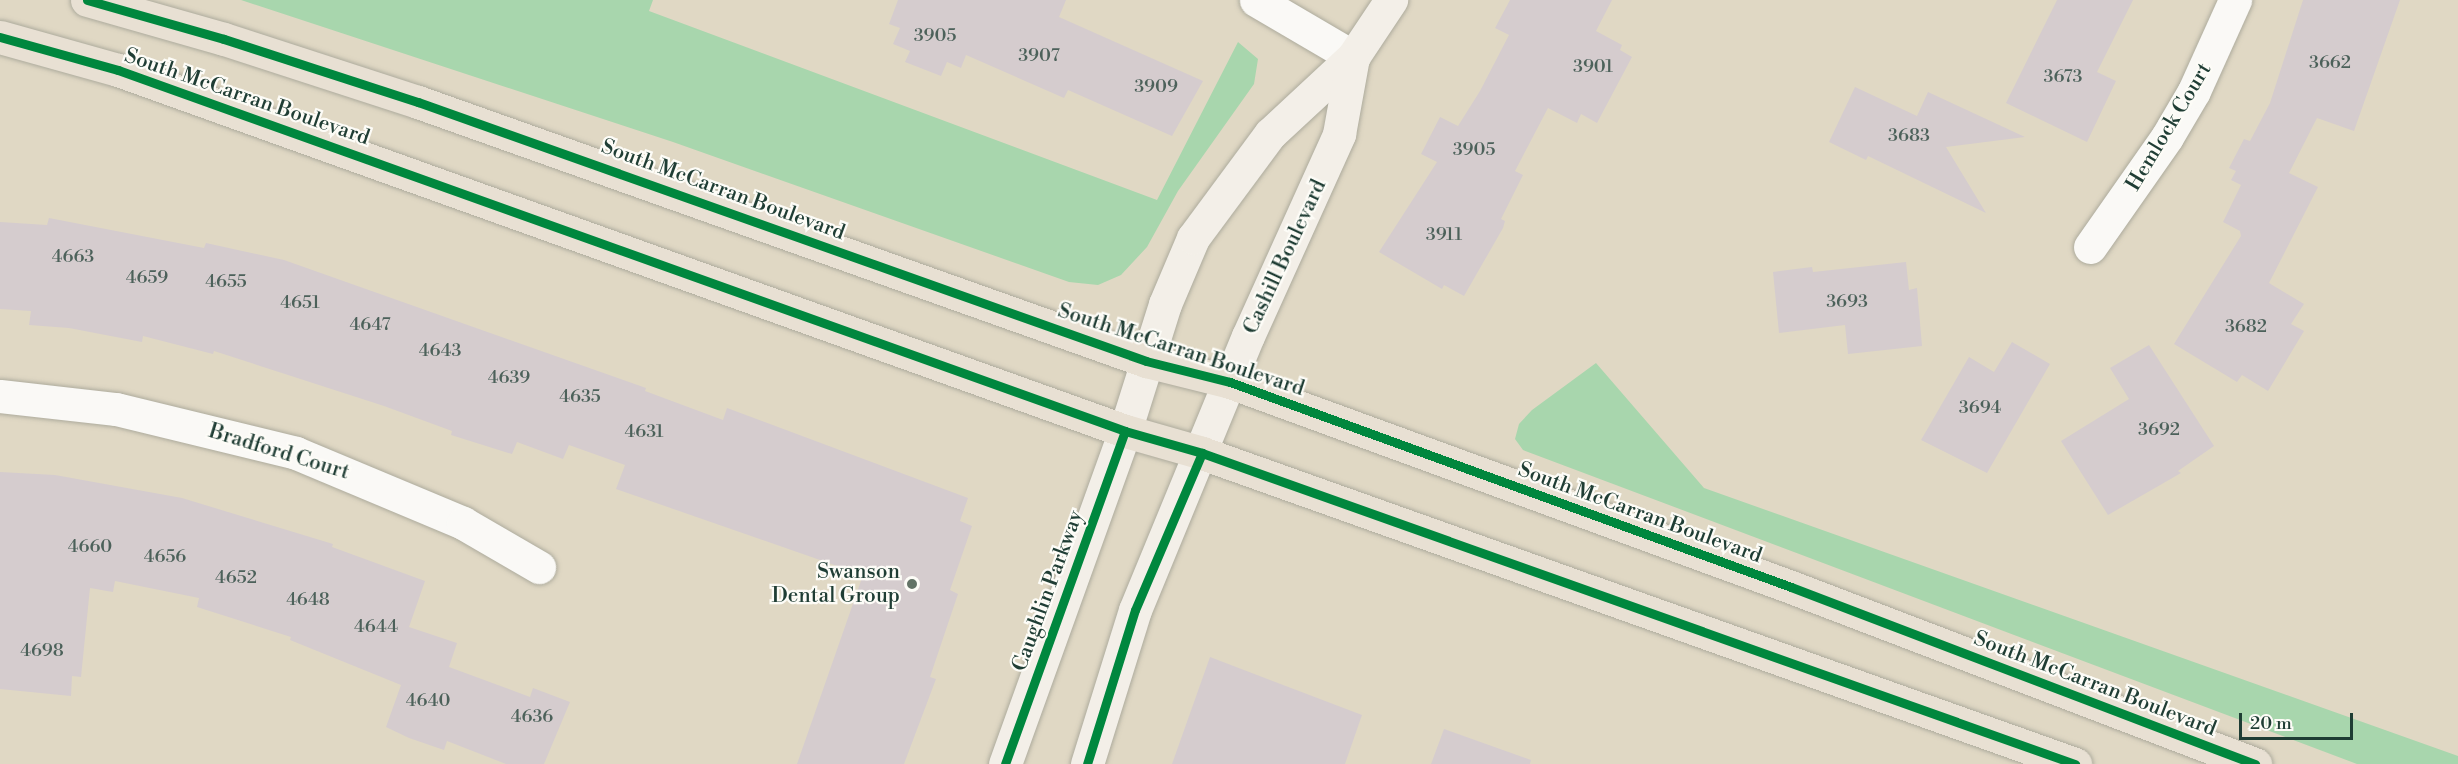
<!DOCTYPE html>
<style>
body{margin:0}
#map{position:relative;width:2458px;height:764px;overflow:hidden;background:#e0d8c4;font-family:"Libre Bodoni",serif}
div>[style]{position:absolute}
.green>*{inset:0;background:#a8d6ad}
.building>*{inset:0;background:#d5ccce}
.roads{filter:drop-shadow(0 0 2px #adab9d) drop-shadow(0 0 2px #adab9d)}
.street>*{height:33px;margin:-16.5px;padding:0 16.5px;transform-origin:16.5px;border-radius:16.5px;background:#faf9f6}
.secondary>*{height:33px;margin:-16.5px;padding:0 16.5px;transform-origin:16.5px;border-radius:16.5px;background:#f3efe8}
.primary>*{height:33px;margin:-16.5px;padding:0 16.5px;transform-origin:16.5px;border-radius:16.5px;background:#e8e0d3}
.cycleway>*{height:9px;margin:-4.5px;padding:0 4.5px;transform-origin:4.5px;border-radius:4.5px;background:#00873e}
.dots>*{width:16px;height:16px;translate:-50% -50%;box-sizing:border-box;border:3px solid #fdfcf7;border-radius:50%}
span{translate:-50% -50%;white-space:nowrap;text-align:center;line-height:1.15;-webkit-text-stroke:4.5px #fdfcf7;paint-order:stroke}
.number-label{font-size:18px;color:#4c615a}
.number-label span{-webkit-text-stroke-width:0}
.street-label{font-size:21px;color:#1f3d34}
.poi-label{font-size:21px;color:#1f3d34}
.right{translate:-100% -50%;text-align:right}
.scale{position:absolute;left:2239px;top:713px;width:114px;height:27px;box-sizing:border-box;border:3px solid #1f3d34;border-top:0;padding-left:8px;font-size:18px;line-height:21px;white-space:nowrap;color:#1f3d34;-webkit-text-stroke:4px #fdfcf7;paint-order:stroke}
</style>
<div id="map">
<div class="green">
<i style="clip-path:polygon(241px 0,653px 0,649px 11px,1157px 200px,1238px 42px,1258px 59px,1254px 84px,1178px 191px,1147px 247px,1121px 275px,1098px 285px,1069px 282px,673px 142px)"></i>
<i style="clip-path:polygon(1596px 363px,1704px 488px,2458px 756px,2458px 764px,2357px 764px,1523px 450px,1515px 439px,1519px 424px,1532px 410px)"></i>
</div>
<div class="building">
<i style="clip-path:polygon(898px 0,1066px 0,1059px 17px,1203px 81px,1172px 136px,1068px 90px,1064px 98px,966px 55px,961px 68px,947px 62px,941px 76px,905px 62px,910px 51px,893px 44px,900px 28px,889px 24px)"></i>
<i style="clip-path:polygon(1510px 0,1612px 0,1596px 31px,1622px 45px,1620px 50px,1632px 57px,1597px 123px,1581px 114px,1577px 123px,1548px 108px,1515px 171px,1523px 175px,1501px 219px,1505px 221px,1503px 228px,1464px 296px,1444px 285px,1442px 289px,1379px 252px,1437px 162px,1421px 154px,1440px 117px,1458px 126px,1480px 91px,1509px 35px,1495px 28px)"></i>
<i style="clip-path:polygon(2057px 0,2133px 0,2097px 72px,2116px 81px,2087px 142px,2006px 103px)"></i>
<i style="clip-path:polygon(2303px 0,2400px 0,2354px 131px,2317px 118px,2289px 173px,2318px 187px,2269px 283px,2304px 304px,2291px 324px,2304px 331px,2268px 391px,2242px 375px,2237px 382px,2174px 344px,2241px 236px,2240px 231px,2223px 222px,2241px 185px,2231px 180px,2236px 171px,2229px 168px,2244px 139px,2250px 141px,2270px 103px)"></i>
<i style="clip-path:polygon(1855px 87px,1917px 116px,1928px 92px,2025px 137px,1946px 147px,1986px 213px,1868px 156px,1866px 160px,1829px 142px)"></i>
<i style="clip-path:polygon(49px 218px,204px 248px,206px 243px,284px 260px,646px 388px,645px 391px,723px 420px,727px 408px,968px 498px,960px 521px,972px 526px,950px 590px,958px 594px,930px 677px,936px 679px,904px 764px,797px 764px,863px 575px,616px 489px,625px 465px,569px 445px,563px 459px,517px 442px,512px 454px,451px 435px,452px 431px,384px 406px,214px 351px,213px 354px,143px 336px,142px 342px,69px 328px,29px 325px,31px 311px,0 309px,0 222px,47px 225px)"></i>
<i style="clip-path:polygon(1906px 262px,1909px 290px,1917px 288px,1922px 346px,1848px 354px,1845px 325px,1779px 333px,1773px 272px,1812px 267px,1813px 272px)"></i>
<i style="clip-path:polygon(2012px 342px,2050px 364px,1987px 473px,1921px 440px,1969px 357px,1994px 372px)"></i>
<i style="clip-path:polygon(2149px 345px,2214px 446px,2178px 471px,2181px 473px,2108px 515px,2061px 441px,2129px 399px,2110px 368px)"></i>
<i style="clip-path:polygon(0 472px,55px 475px,182px 498px,333px 544px,332px 547px,425px 581px,409px 627px,457px 643px,449px 667px,530px 697px,533px 688px,570px 702px,544px 764px,506px 764px,447px 741px,444px 750px,409px 738px,386px 727px,401px 685px,290px 640px,291px 637px,197px 607px,199px 598px,115px 581px,113px 592px,90px 588px,81px 677px,72px 676px,71px 696px,0 689px)"></i>
<i style="clip-path:polygon(1210px 657px,1362px 715px,1345px 764px,1172px 764px)"></i>
<i style="clip-path:polygon(1444px 729px,1531px 760px,1530px 764px,1431px 764px)"></i>
</div>
<div class="roads">
<div class="street">
<i style="left:1256px;top:0;width:113px;rotate:30.4deg"></i>
<i style="left:2090px;top:247px;width:134px;rotate:-55deg"></i>
<i style="left:2167px;top:137px;width:53px;rotate:-59.6deg"></i>
<i style="left:2194px;top:91px;width:100px;rotate:-65.7deg"></i>
<i style="left:0;top:396px;width:117px;rotate:6.4deg"></i>
<i style="left:116px;top:409px;width:185px;rotate:13.7deg"></i>
<i style="left:296px;top:453px;width:181px;rotate:22.7deg"></i>
<i style="left:463px;top:523px;width:88px;rotate:30.1deg"></i>
</div>
<div class="secondary">
<i style="left:1005px;top:764px;width:354px;rotate:-70.2deg"></i>
<i style="left:1125px;top:431px;width:133px;rotate:-72.5deg"></i>
<i style="left:1165px;top:304px;width:72px;rotate:-67deg"></i>
<i style="left:1193px;top:238px;width:129px;rotate:-53.5deg"></i>
<i style="left:1270px;top:134px;width:113px;rotate:-42.9deg"></i>
<i style="left:1353px;top:57px;width:69px;rotate:-56.3deg"></i>
<i style="left:1087px;top:764px;width:161px;rotate:-72.7deg"></i>
<i style="left:1135px;top:610px;width:296px;rotate:-67.6deg"></i>
<i style="left:1248px;top:336px;width:222px;rotate:-65.7deg"></i>
<i style="left:1339px;top:134px;width:78px;rotate:-79.7deg"></i>
</div>
<div class="primary">
<i style="left:87px;top:0;width:142px;rotate:15.9deg"></i>
<i style="left:224px;top:39px;width:204px;rotate:18deg"></i>
<i style="left:418px;top:102px;width:773px;rotate:19.58deg"></i>
<i style="left:1146px;top:361px;width:87px;rotate:14deg"></i>
<i style="left:1230px;top:382px;width:597px;rotate:20.07deg"></i>
<i style="left:1791px;top:587px;width:497px;rotate:20.9deg"></i>
<i style="left:0;top:37px;width:123px;rotate:15.6deg"></i>
<i style="left:118px;top:70px;width:1070px;rotate:19.72deg"></i>
<i style="left:1125px;top:431px;width:80px;rotate:15.9deg"></i>
<i style="left:1202px;top:453px;width:927px;rotate:19.61deg"></i>
</div>
</div>
<div class="cycleway">
<i style="left:87px;top:0;width:142px;rotate:15.9deg"></i>
<i style="left:224px;top:39px;width:204px;rotate:18deg"></i>
<i style="left:418px;top:102px;width:773px;rotate:19.58deg"></i>
<i style="left:1146px;top:361px;width:87px;rotate:14deg"></i>
<i style="left:1230px;top:382px;width:597px;rotate:20.07deg"></i>
<i style="left:1791px;top:587px;width:497px;rotate:20.9deg"></i>
<i style="left:0;top:37px;width:123px;rotate:15.6deg"></i>
<i style="left:118px;top:70px;width:1070px;rotate:19.72deg"></i>
<i style="left:1125px;top:431px;width:80px;rotate:15.9deg"></i>
<i style="left:1202px;top:453px;width:927px;rotate:19.61deg"></i>
<i style="left:1005px;top:764px;width:354px;rotate:-70.2deg"></i>
<i style="left:1087px;top:764px;width:161px;rotate:-72.7deg"></i>
<i style="left:1135px;top:610px;width:171px;rotate:-66.9deg"></i>
</div>
<div class="dots">
<i style="left:912px;top:584px;background:#637366"></i>
</div>
<div class="number-label">
<span style="left:935px;top:36px">3905</span>
<span style="left:1039px;top:56px">3907</span>
<span style="left:2330px;top:63px">3662</span>
<span style="left:1593px;top:67px">3901</span>
<span style="left:2063px;top:77px">3673</span>
<span style="left:1156px;top:87px">3909</span>
<span style="left:1909px;top:136px">3683</span>
<span style="left:1474px;top:150px">3905</span>
<span style="left:1444px;top:235px">3911</span>
<span style="left:73px;top:257px">4663</span>
<span style="left:147px;top:278px">4659</span>
<span style="left:226px;top:282px">4655</span>
<span style="left:1847px;top:302px">3693</span>
<span style="left:300px;top:303px">4651</span>
<span style="left:370px;top:325px">4647</span>
<span style="left:2246px;top:327px">3682</span>
<span style="left:440px;top:351px">4643</span>
<span style="left:509px;top:378px">4639</span>
<span style="left:580px;top:397px">4635</span>
<span style="left:1980px;top:408px">3694</span>
<span style="left:2159px;top:430px">3692</span>
<span style="left:644px;top:432px">4631</span>
<span style="left:90px;top:547px">4660</span>
<span style="left:165px;top:557px">4656</span>
<span style="left:236px;top:578px">4652</span>
<span style="left:308px;top:600px">4648</span>
<span style="left:376px;top:627px">4644</span>
<span style="left:42px;top:651px">4698</span>
<span style="left:428px;top:701px">4640</span>
<span style="left:532px;top:717px">4636</span>
</div>
<div class="street-label">
<span style="left:247px;top:97px;rotate:19deg">South McCarran Boulevard</span>
<span style="left:2169px;top:127px;rotate:-59deg">Hemlock Court</span>
<span style="left:723px;top:190px;rotate:20deg">South McCarran Boulevard</span>
<span style="left:1285px;top:257px;rotate:-65deg">Cashill Boulevard</span>
<span style="left:1181px;top:350px;rotate:18deg">South McCarran Boulevard</span>
<span style="left:279px;top:452px;rotate:17deg">Bradford Court</span>
<span style="left:1640px;top:513px;rotate:20deg">South McCarran Boulevard</span>
<span style="left:1048px;top:591px;rotate:-70deg">Caughlin Parkway</span>
<span style="left:2095px;top:684px;rotate:21deg">South McCarran Boulevard</span>
</div>
<div class="poi-label">
<span class="right" style="left:900px;top:584px">Swanson<br>Dental Group</span>
</div>
<div class="scale">20 m</div>
</div>
